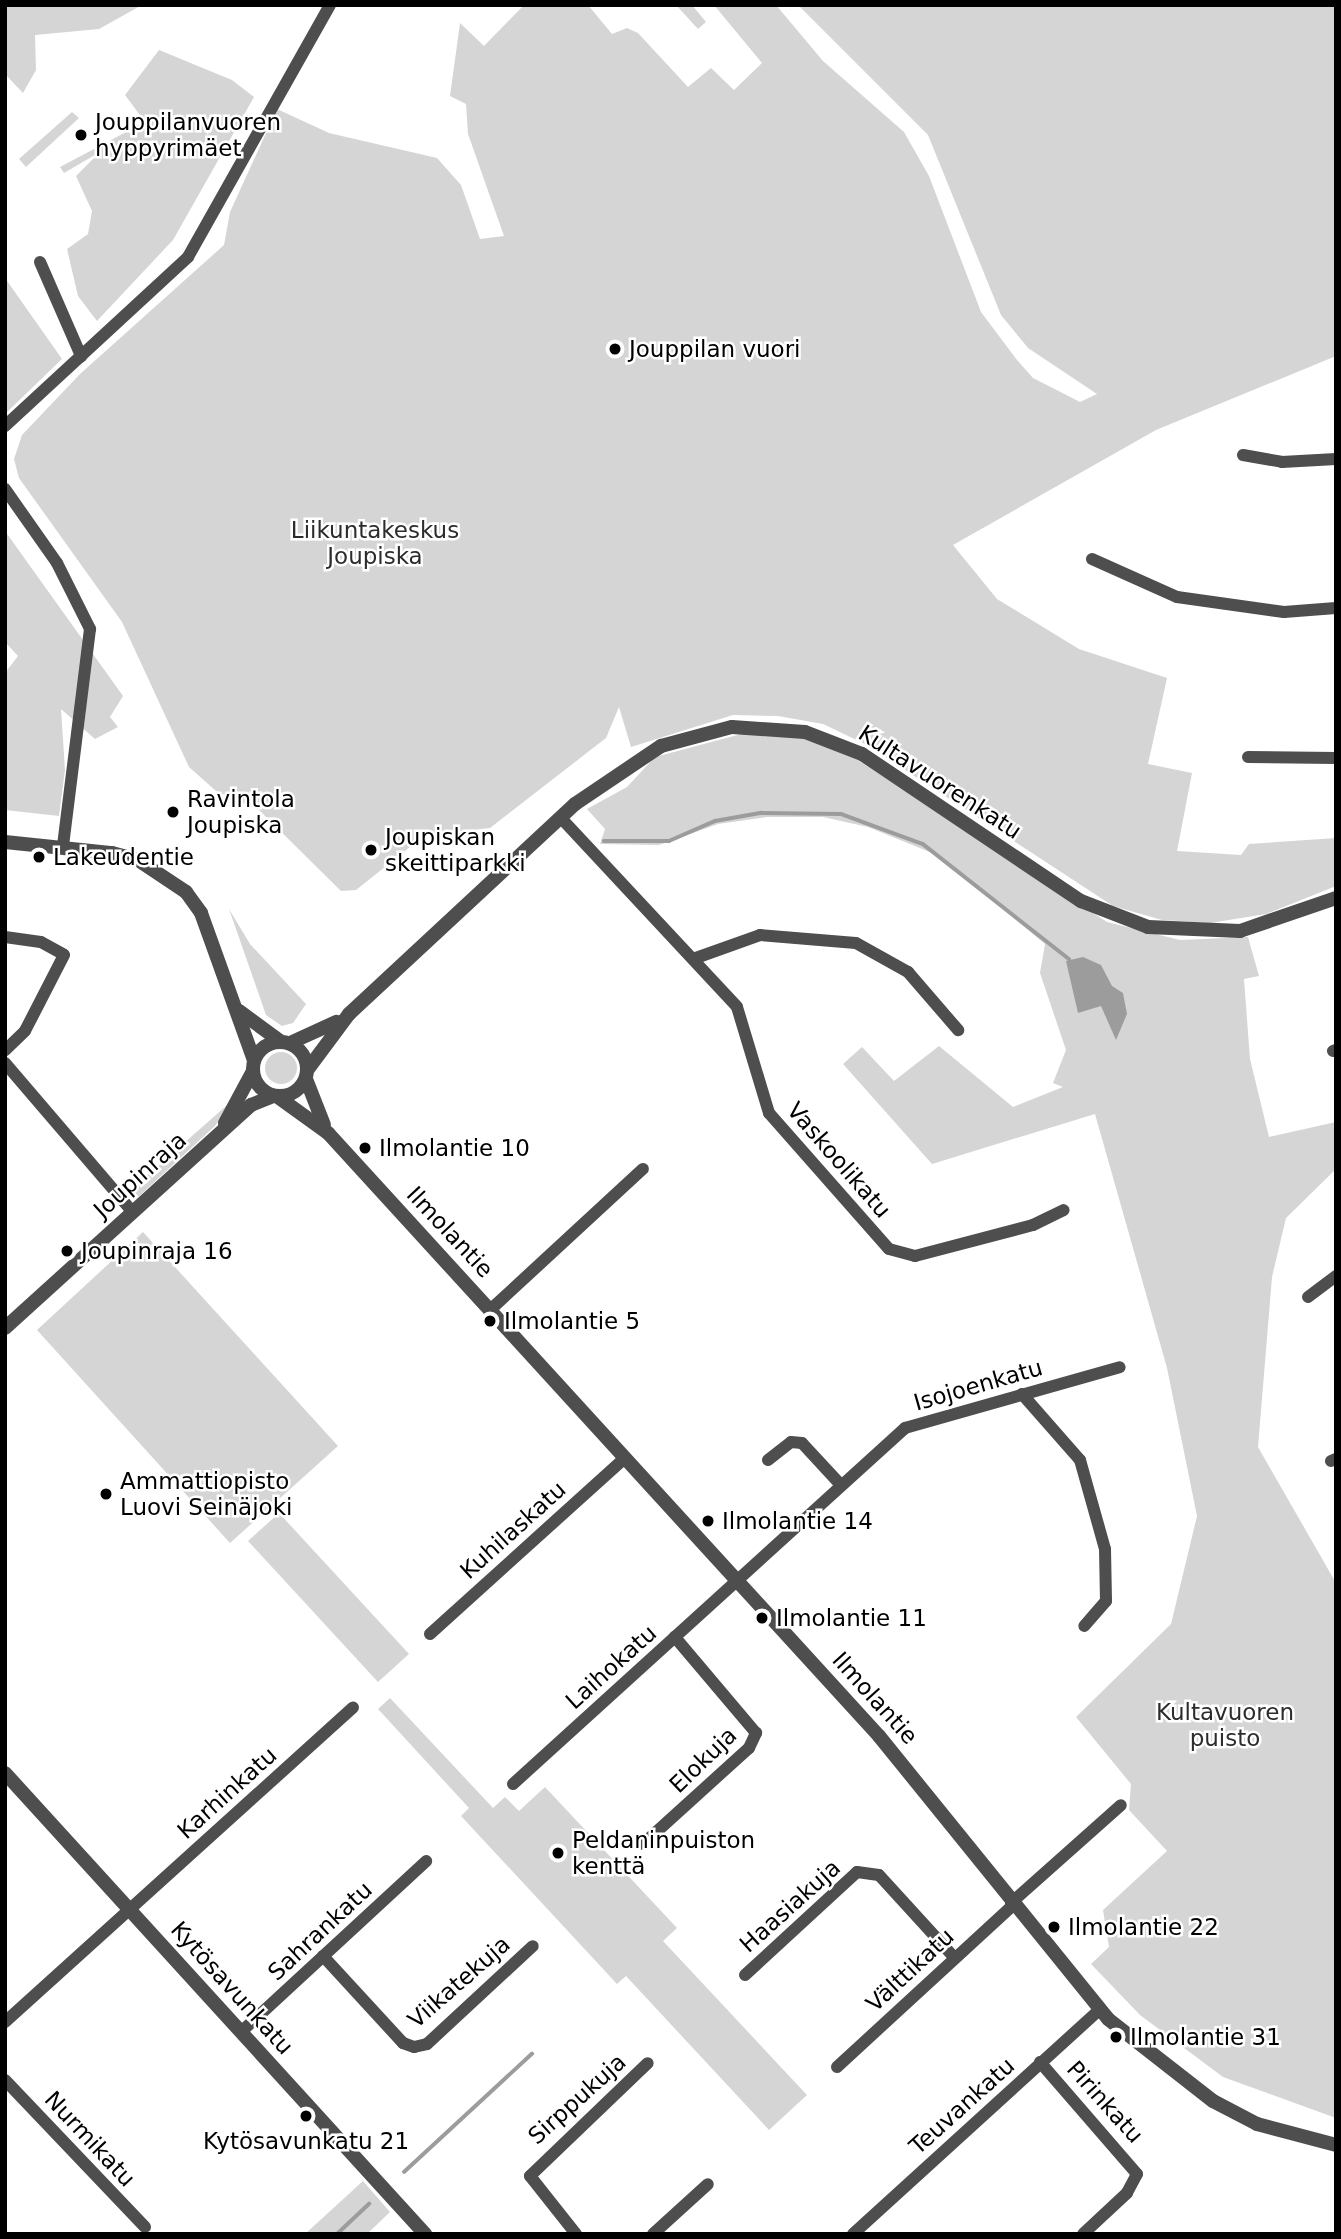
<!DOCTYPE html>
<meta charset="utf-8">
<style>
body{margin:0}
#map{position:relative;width:1341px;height:2239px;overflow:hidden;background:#fff;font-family:"DejaVu Sans",sans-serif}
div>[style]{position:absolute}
.green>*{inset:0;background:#d5d5d5}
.round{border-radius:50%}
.water>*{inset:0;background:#9c9c9c}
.stream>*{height:3.5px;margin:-1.75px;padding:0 1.75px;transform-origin:1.75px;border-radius:1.75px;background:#9c9c9c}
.minor>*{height:12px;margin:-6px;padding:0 6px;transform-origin:6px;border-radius:6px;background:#4e4e4e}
.tertiary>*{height:14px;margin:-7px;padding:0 7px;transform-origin:7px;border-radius:7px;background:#4e4e4e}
.tertiary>.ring{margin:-7px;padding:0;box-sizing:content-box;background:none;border:14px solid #4e4e4e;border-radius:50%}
.dots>*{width:19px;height:19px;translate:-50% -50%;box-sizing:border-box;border:4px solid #fff;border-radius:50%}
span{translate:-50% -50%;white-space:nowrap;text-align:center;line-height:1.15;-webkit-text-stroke:5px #fff;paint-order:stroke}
.poi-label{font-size:23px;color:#000}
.left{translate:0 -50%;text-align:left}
.park-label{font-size:23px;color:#2c2c2c}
.street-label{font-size:23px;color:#000}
.frame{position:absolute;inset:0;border:7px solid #000;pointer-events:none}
</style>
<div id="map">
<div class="green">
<i style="clip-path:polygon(5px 5px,142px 5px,99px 29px,35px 35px,36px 70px,23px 93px,5px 74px)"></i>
<i style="clip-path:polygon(524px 5px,588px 5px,612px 34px,627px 28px,638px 33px,688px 87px,711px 68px,734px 90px,762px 63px,714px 5px,776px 5px,823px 61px,904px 132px,929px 176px,981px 312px,1017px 360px,1033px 378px,1080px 402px,1097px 394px,1028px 348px,1001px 315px,928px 135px,798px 5px,1336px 5px,1336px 356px,1156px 430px,953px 545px,997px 599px,1079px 649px,1167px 678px,1148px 764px,1192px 773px,1177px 851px,1241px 855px,1249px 844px,1336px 838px,1336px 886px,1266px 914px,1210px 923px,1162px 920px,1113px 906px,867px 745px,823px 724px,778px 716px,733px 715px,631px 747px,619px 707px,606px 738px,490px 828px,425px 835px,356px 890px,341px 891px,259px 810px,216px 791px,189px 767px,122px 622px,19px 478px,14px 459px,22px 435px,80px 374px,224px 245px,230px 212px,277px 109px,329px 133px,437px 158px,461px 185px,480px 239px,504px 236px,468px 134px,466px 104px,450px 96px,460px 23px,484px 46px)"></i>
<i style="clip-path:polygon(676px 5px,692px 5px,706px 22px,698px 29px)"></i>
<i style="clip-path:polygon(159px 50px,232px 80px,254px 97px,173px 240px,97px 321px,78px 296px,67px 249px,88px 234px,92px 211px,76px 176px,100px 152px,64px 173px,60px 167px,145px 122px,125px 95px)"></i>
<i style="clip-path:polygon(72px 112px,79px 118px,26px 167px,19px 159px)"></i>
<i style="clip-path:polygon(5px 278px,62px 359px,5px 414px)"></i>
<i style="clip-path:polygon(5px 531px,123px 696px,110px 717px,118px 727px,95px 739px,61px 709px,65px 770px,59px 816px,5px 810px,5px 673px,18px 656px,5px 642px)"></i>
<i style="clip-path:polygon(745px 733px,801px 738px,856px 759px,1107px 922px,1180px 940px,1248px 937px,1259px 976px,1244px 979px,1250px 1059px,1269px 1137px,1336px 1122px,1336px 1169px,1286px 1218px,1272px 1277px,1258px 1447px,1336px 1583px,1336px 2118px,1223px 2077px,1140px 2015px,1091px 1964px,1109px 1947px,1103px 1910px,1167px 1851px,1129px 1810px,1131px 1784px,1076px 1717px,1171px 1624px,1197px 1516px,1167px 1368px,1095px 1114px,932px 1164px,843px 1064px,862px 1047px,894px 1081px,939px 1046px,1013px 1107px,1063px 1087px,1053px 1083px,1066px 1050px,1040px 973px,1045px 944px,937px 855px,868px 827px,823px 817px,767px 817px,718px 824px,659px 845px,600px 844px,605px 829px,587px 809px,627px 787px,655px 757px)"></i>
<i style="clip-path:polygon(229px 909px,250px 944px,306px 1004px,293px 1023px,282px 1026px,266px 1015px)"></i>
<i class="round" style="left:265px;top:1052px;width:32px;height:32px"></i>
<i style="clip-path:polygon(234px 1099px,215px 1126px,136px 1199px,125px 1195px)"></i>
<i style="clip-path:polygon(143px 1232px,338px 1446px,230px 1543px,37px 1330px)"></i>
<i style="clip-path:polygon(279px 1513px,409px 1654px,378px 1682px,248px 1541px)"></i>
<i style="clip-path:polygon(390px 1698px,493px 1808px,505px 1797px,519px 1811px,545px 1787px,677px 1928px,663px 1941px,807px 2095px,769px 2130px,626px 1976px,617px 1984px,461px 1816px,469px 1808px,378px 1709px)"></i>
<i style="clip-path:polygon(363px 2181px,390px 2212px,367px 2234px,305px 2234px)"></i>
</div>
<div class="water">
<i style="clip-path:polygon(1083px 957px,1101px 965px,1112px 986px,1123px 993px,1127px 1014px,1116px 1040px,1101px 1006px,1078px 1013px,1066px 961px)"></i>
</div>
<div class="stream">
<i style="left:604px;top:841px;width:65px"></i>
<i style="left:669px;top:841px;width:50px;rotate:-23.5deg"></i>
<i style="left:715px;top:821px;width:47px;rotate:-9.9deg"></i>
<i style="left:761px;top:813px;width:80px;rotate:0.7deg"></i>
<i style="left:841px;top:814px;width:87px;rotate:20.1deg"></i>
<i style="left:923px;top:844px;width:186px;rotate:38.2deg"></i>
<i style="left:404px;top:2172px;width:174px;rotate:-42.7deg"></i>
<i style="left:337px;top:2234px;width:44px;rotate:-43.2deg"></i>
</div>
<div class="minor">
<i style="left:40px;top:262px;width:103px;rotate:66.4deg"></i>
<i style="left:5px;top:426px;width:249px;rotate:-42.7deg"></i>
<i style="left:188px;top:257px;width:289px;rotate:-60.6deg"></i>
<i style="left:1243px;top:455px;width:40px;rotate:10deg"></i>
<i style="left:1282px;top:462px;width:54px;rotate:-3.2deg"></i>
<i style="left:5px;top:489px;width:90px;rotate:54.9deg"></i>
<i style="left:57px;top:563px;width:74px;rotate:63.4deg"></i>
<i style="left:90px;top:629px;width:218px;rotate:97.1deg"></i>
<i style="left:1092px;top:559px;width:93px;rotate:24.1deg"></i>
<i style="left:1177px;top:597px;width:108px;rotate:8deg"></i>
<i style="left:1284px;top:612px;width:52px;rotate:-4.4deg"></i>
<i style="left:1248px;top:757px;width:88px;rotate:0.7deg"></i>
<i style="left:561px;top:818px;width:258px;rotate:47deg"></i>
<i style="left:737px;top:1007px;width:111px;rotate:73.2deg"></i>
<i style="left:769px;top:1113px;width:181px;rotate:48.6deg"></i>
<i style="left:889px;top:1249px;width:27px;rotate:15deg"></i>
<i style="left:915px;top:1256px;width:122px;rotate:-14.7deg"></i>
<i style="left:1033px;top:1225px;width:34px;rotate:-26deg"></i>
<i style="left:5px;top:937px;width:36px;rotate:8deg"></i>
<i style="left:41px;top:942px;width:26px;rotate:29deg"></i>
<i style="left:64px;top:955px;width:85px;rotate:117.2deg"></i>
<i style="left:25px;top:1031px;width:28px;rotate:136deg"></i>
<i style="left:693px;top:959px;width:71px;rotate:-19.7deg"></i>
<i style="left:760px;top:935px;width:96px;rotate:4.8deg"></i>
<i style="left:856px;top:943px;width:60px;rotate:29.1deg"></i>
<i style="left:908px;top:972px;width:77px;rotate:49.2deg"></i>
<i style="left:1333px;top:1051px;width:3px;rotate:-18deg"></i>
<i style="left:5px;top:1063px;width:195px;rotate:49.4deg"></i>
<i style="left:1308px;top:1297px;width:35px;rotate:-37deg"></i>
<i style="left:490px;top:1310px;width:208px;rotate:-42.7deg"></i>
<i style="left:1022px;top:1394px;width:88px;rotate:48.7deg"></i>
<i style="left:1080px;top:1460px;width:92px;rotate:74.3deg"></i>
<i style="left:1105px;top:1549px;width:52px;rotate:88.9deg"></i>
<i style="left:1106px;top:1601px;width:33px;rotate:131deg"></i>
<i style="left:768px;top:1460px;width:29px;rotate:-38deg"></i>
<i style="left:791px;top:1442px;width:11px;rotate:5deg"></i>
<i style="left:802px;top:1443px;width:54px;rotate:47.2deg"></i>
<i style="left:1331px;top:1461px;width:5px;rotate:-22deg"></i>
<i style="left:430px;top:1634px;width:263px;rotate:-42.1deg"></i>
<i style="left:513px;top:1784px;width:530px;rotate:-42.24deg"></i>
<i style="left:905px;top:1428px;width:223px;rotate:-15.8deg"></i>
<i style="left:643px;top:1844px;width:143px;rotate:-42.2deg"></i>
<i style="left:749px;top:1748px;width:17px;rotate:-65deg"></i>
<i style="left:756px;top:1733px;width:126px;rotate:-130.2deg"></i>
<i style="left:1011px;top:1903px;width:147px;rotate:-41.7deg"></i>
<i style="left:323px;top:1956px;width:118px;rotate:47.4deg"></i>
<i style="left:403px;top:2043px;width:12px;rotate:20deg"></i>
<i style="left:414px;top:2047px;width:13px;rotate:-13deg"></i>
<i style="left:427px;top:2044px;width:144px;rotate:-42.8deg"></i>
<i style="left:745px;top:1975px;width:152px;rotate:-42.6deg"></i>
<i style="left:857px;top:1872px;width:22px;rotate:8deg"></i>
<i style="left:879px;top:1875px;width:111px;rotate:47.6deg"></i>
<i style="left:5px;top:2022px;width:469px;rotate:-42.1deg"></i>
<i style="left:241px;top:2032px;width:252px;rotate:-42.7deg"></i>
<i style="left:1040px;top:2062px;width:148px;rotate:49.1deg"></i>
<i style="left:1137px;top:2174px;width:21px;rotate:118deg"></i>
<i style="left:1127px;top:2193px;width:60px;rotate:137deg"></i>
<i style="left:837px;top:2067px;width:239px;rotate:-42.6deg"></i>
<i style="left:5px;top:2080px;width:203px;rotate:46.4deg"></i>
<i style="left:576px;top:2234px;width:74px;rotate:-128.4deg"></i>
<i style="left:530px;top:2176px;width:163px;rotate:-43.8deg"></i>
<i style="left:653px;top:2234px;width:74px;rotate:-42.3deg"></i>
<i style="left:853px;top:2234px;width:333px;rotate:-42.3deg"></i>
</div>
<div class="tertiary">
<i style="left:5px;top:842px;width:108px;rotate:5.9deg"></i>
<i style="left:112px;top:853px;width:27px;rotate:15deg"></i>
<i style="left:138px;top:860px;width:58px;rotate:33.7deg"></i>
<i style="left:186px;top:892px;width:26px;rotate:54deg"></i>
<i style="left:201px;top:913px;width:156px;rotate:70.2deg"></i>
<i style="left:239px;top:1011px;width:51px;rotate:36.2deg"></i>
<i class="ring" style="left:253px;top:1042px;width:40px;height:40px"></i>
<i style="left:290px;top:1043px;width:51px;rotate:-24.5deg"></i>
<i style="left:308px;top:1069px;width:69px;rotate:-53.3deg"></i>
<i style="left:349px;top:1014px;width:309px;rotate:-42.9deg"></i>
<i style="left:575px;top:804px;width:104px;rotate:-34deg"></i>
<i style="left:661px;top:746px;width:73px;rotate:-15deg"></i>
<i style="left:732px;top:727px;width:73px;rotate:3.9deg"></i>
<i style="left:805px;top:732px;width:61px;rotate:21.1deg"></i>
<i style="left:862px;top:754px;width:264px;rotate:33.9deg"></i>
<i style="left:1081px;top:901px;width:72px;rotate:21.2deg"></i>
<i style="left:1148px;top:927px;width:92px;rotate:2.5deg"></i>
<i style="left:1240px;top:931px;width:102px;rotate:-19deg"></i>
<i style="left:306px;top:1079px;width:49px;rotate:68.6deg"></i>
<i style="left:278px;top:1097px;width:62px;rotate:35.8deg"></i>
<i style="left:328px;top:1133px;width:817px;rotate:47.58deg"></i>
<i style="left:879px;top:1736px;width:364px;rotate:51deg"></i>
<i style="left:1108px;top:2019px;width:133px;rotate:38deg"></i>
<i style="left:1213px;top:2101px;width:50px;rotate:27.6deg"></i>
<i style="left:1257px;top:2124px;width:82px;rotate:14.9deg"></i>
<i style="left:225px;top:1123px;width:59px;rotate:-61.7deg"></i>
<i style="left:5px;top:1328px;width:332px;rotate:-42.2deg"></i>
<i style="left:251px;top:1105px;width:24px;rotate:-22deg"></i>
<i style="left:5px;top:1773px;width:624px;rotate:47.66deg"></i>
</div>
<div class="dots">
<i style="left:81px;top:135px;background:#000"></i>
<i style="left:615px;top:349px;background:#000"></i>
<i style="left:173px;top:812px;background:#000"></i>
<i style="left:371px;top:850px;background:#000"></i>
<i style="left:39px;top:857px;background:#000"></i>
<i style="left:365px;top:1148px;background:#000"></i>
<i style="left:67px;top:1251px;background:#000"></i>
<i style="left:490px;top:1321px;background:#000"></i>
<i style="left:106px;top:1494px;background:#000"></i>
<i style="left:708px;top:1521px;background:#000"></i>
<i style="left:762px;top:1618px;background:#000"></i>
<i style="left:558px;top:1853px;background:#000"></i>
<i style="left:1054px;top:1927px;background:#000"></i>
<i style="left:1116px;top:2037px;background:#000"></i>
<i style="left:306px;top:2116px;background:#000"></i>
</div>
<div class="poi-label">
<span class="left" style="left:95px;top:135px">Jouppilanvuoren<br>hyppyrimäet</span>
<span class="left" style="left:629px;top:349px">Jouppilan vuori</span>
<span class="left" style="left:187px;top:812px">Ravintola<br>Joupiska</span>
<span class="left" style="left:385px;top:850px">Joupiskan<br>skeittiparkki</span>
<span class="left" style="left:53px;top:857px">Lakeudentie</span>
<span class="left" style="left:379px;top:1148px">Ilmolantie 10</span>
<span class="left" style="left:81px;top:1251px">Joupinraja 16</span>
<span class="left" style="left:504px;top:1321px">Ilmolantie 5</span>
<span class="left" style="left:120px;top:1494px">Ammattiopisto<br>Luovi Seinäjoki</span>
<span class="left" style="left:722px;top:1521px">Ilmolantie 14</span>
<span class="left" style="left:776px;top:1618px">Ilmolantie 11</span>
<span class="left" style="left:572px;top:1853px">Peldaninpuiston<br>kenttä</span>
<span class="left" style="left:1068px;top:1927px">Ilmolantie 22</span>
<span class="left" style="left:1130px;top:2037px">Ilmolantie 31</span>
<span style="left:306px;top:2141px">Kytösavunkatu 21</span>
</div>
<div class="park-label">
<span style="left:375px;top:543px">Liikuntakeskus<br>Joupiska</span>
<span style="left:1225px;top:1725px">Kultavuoren<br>puisto</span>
</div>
<div class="street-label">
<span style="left:940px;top:782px;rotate:33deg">Kultavuorenkatu</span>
<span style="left:839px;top:1160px;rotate:49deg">Vaskoolikatu</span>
<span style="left:140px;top:1175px;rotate:-42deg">Joupinraja</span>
<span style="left:450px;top:1232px;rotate:47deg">Ilmolantie</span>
<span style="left:978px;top:1385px;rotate:-16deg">Isojoenkatu</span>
<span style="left:513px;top:1530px;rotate:-42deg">Kuhilaskatu</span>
<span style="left:611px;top:1667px;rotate:-42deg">Laihokatu</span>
<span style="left:875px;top:1698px;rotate:48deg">Ilmolantie</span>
<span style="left:703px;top:1760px;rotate:-44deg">Elokuja</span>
<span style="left:227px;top:1793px;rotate:-42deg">Karhinkatu</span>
<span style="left:790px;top:1906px;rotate:-42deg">Haasiakuja</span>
<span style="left:320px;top:1931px;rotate:-43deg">Sahrankatu</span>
<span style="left:910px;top:1970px;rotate:-43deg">Välttikatu</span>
<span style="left:459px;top:1982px;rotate:-41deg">Viikatekuja</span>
<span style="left:232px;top:1988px;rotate:48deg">Kytösavunkatu</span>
<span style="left:577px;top:2099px;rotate:-42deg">Sirppukuja</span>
<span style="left:1105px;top:2102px;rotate:48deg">Pirinkatu</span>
<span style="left:962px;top:2106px;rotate:-42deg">Teuvankatu</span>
<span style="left:90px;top:2139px;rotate:47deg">Nurmikatu</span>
</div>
<div class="frame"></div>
</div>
